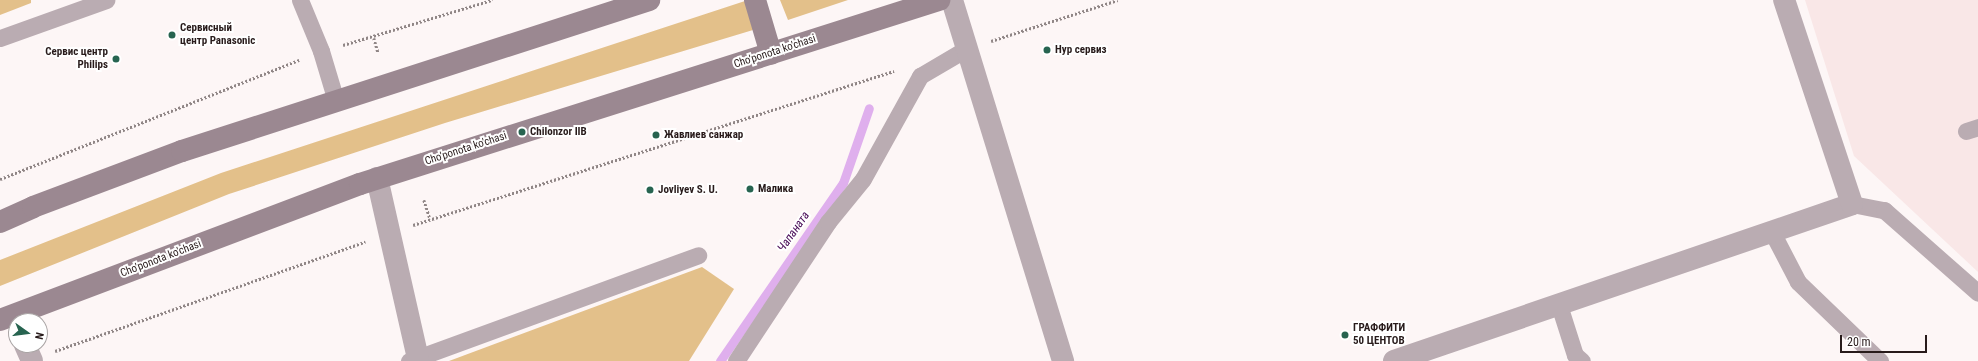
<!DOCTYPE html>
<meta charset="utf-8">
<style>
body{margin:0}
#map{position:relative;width:1978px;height:361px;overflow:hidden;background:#fdf6f6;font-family:"Roboto Condensed",sans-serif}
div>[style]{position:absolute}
.built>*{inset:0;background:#f9e7e7}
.green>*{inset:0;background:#e3c08a}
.stream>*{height:9px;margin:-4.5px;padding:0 4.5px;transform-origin:4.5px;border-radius:4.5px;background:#dfafed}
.path>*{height:2.5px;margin-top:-1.25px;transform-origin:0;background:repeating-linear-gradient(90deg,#908686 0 2px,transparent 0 4px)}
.service>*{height:17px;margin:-8.5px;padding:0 8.5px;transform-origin:8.5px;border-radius:8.5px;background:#baacb2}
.minor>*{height:22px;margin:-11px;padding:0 11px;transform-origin:11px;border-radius:11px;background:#baacb2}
.secondary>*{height:22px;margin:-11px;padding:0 11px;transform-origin:11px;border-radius:11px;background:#9b8891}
.dots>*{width:11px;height:11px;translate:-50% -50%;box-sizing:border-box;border:2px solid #fff;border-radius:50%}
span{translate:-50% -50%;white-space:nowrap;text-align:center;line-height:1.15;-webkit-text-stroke:4px #fff;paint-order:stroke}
.poi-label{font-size:11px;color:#281b1b;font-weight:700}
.left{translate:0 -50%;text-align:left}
.right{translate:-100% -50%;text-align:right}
.street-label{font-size:11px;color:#281b1b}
.water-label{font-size:12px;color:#470a56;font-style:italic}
.north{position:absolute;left:8px;top:313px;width:40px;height:40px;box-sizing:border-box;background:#fff;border:1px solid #a9a4a4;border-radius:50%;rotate:104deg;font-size:11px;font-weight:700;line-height:16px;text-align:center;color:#281b1b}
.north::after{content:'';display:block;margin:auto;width:14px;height:18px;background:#276450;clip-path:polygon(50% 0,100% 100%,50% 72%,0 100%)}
.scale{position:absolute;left:1840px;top:335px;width:87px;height:18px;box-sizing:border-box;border:2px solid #281b1b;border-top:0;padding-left:5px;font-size:12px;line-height:14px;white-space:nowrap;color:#281b1b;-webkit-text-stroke:3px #fff;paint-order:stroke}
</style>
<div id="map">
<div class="built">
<i style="clip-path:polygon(1805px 0,1978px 0,1978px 272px,1854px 156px)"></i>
</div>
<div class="green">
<i style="clip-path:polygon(0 0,31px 0,31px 3px,0 15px)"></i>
<i style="clip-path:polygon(780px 0,848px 0,788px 20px)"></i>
<i style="clip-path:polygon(745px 1px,753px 30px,445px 123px,229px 194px,0 286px,0 260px,221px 173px)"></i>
<i style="clip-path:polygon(702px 267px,734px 289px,689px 361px,449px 361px)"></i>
</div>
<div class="stream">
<i style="left:720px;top:361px;width:216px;rotate:-55.4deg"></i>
<i style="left:843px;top:183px;width:79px;rotate:-70.9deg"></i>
</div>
<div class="path">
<i style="left:374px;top:38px;width:15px;rotate:74deg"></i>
<i style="left:991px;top:41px;width:133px;rotate:-17.9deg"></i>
<i style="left:343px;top:45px;width:156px;rotate:-16.8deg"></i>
<i style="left:0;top:179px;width:322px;rotate:-21.7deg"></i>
<i style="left:424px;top:200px;width:20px;rotate:72deg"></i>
<i style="left:413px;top:225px;width:505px;rotate:-17.75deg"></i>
<i style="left:55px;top:351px;width:329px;rotate:-19.4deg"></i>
</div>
<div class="service">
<i style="left:300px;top:0;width:55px;rotate:67.6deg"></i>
<i style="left:321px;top:51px;width:52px;rotate:73.3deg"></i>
<i style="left:0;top:38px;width:113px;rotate:-19.7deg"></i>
<i style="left:1966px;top:131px;width:13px;rotate:-18deg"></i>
<i style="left:1852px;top:204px;width:33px;rotate:11deg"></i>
<i style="left:1884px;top:210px;width:125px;rotate:41.4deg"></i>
<i style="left:1772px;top:232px;width:56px;rotate:62.5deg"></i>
<i style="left:1798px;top:282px;width:114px;rotate:43.9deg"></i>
<i style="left:1559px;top:305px;width:52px;rotate:72.3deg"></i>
<i style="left:1575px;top:355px;width:9px;rotate:41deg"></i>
<i style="left:409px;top:361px;width:308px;rotate:-20.1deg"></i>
<i style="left:736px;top:361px;width:167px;rotate:-56.5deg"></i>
<i style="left:828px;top:222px;width:55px;rotate:-50.9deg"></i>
<i style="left:863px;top:179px;width:118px;rotate:-61deg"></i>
<i style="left:920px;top:76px;width:53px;rotate:-30.4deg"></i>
</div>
<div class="minor">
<i style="left:952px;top:0;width:378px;rotate:72.9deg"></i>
<i style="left:377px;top:178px;width:185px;rotate:77.2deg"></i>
<i style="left:25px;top:345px;width:17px;rotate:66deg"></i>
<i style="left:1394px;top:361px;width:484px;rotate:-18.9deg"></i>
<i style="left:1852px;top:204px;width:215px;rotate:-108.4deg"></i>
</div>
<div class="secondary">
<i style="left:755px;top:0;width:56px;rotate:73.5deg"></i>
<i style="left:0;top:222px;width:36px;rotate:-24deg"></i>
<i style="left:33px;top:207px;width:159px;rotate:-20.6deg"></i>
<i style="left:182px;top:151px;width:491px;rotate:-17.9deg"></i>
<i style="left:0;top:320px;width:385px;rotate:-20.7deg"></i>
<i style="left:360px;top:184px;width:608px;rotate:-17.63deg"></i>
</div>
<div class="dots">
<i style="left:172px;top:35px;background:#276450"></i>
<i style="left:1047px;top:50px;background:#276450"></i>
<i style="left:116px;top:59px;background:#276450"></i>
<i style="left:522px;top:132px;background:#276450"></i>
<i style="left:656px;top:135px;background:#276450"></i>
<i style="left:750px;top:189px;background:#276450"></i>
<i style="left:650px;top:190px;background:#276450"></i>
<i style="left:1345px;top:335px;background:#276450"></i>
</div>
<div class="poi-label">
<span class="left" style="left:180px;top:35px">Сервисный<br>центр Panasonic</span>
<span class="left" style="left:1055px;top:50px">Нур сервиз</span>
<span class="right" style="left:108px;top:59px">Сервис центр<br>Philips</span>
<span class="left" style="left:530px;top:132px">Chilonzor IIB</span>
<span class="left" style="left:664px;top:135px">Жавлиев санжар</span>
<span class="left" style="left:758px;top:189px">Малика</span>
<span class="left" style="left:658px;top:190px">Jovliyev S. U.</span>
<span class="left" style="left:1353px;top:335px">ГРАФФИТИ<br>50 ЦЕНТОВ</span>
</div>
<div class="street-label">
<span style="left:775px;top:52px;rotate:-18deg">Cho'ponota ko'chasi</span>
<span style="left:466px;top:149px;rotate:-18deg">Cho'ponota ko'chasi</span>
<span style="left:161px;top:259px;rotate:-21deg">Cho'ponota ko'chasi</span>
</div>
<div class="water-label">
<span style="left:794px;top:232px;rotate:-55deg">Чапаната</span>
</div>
<div class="north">N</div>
<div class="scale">20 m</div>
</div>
